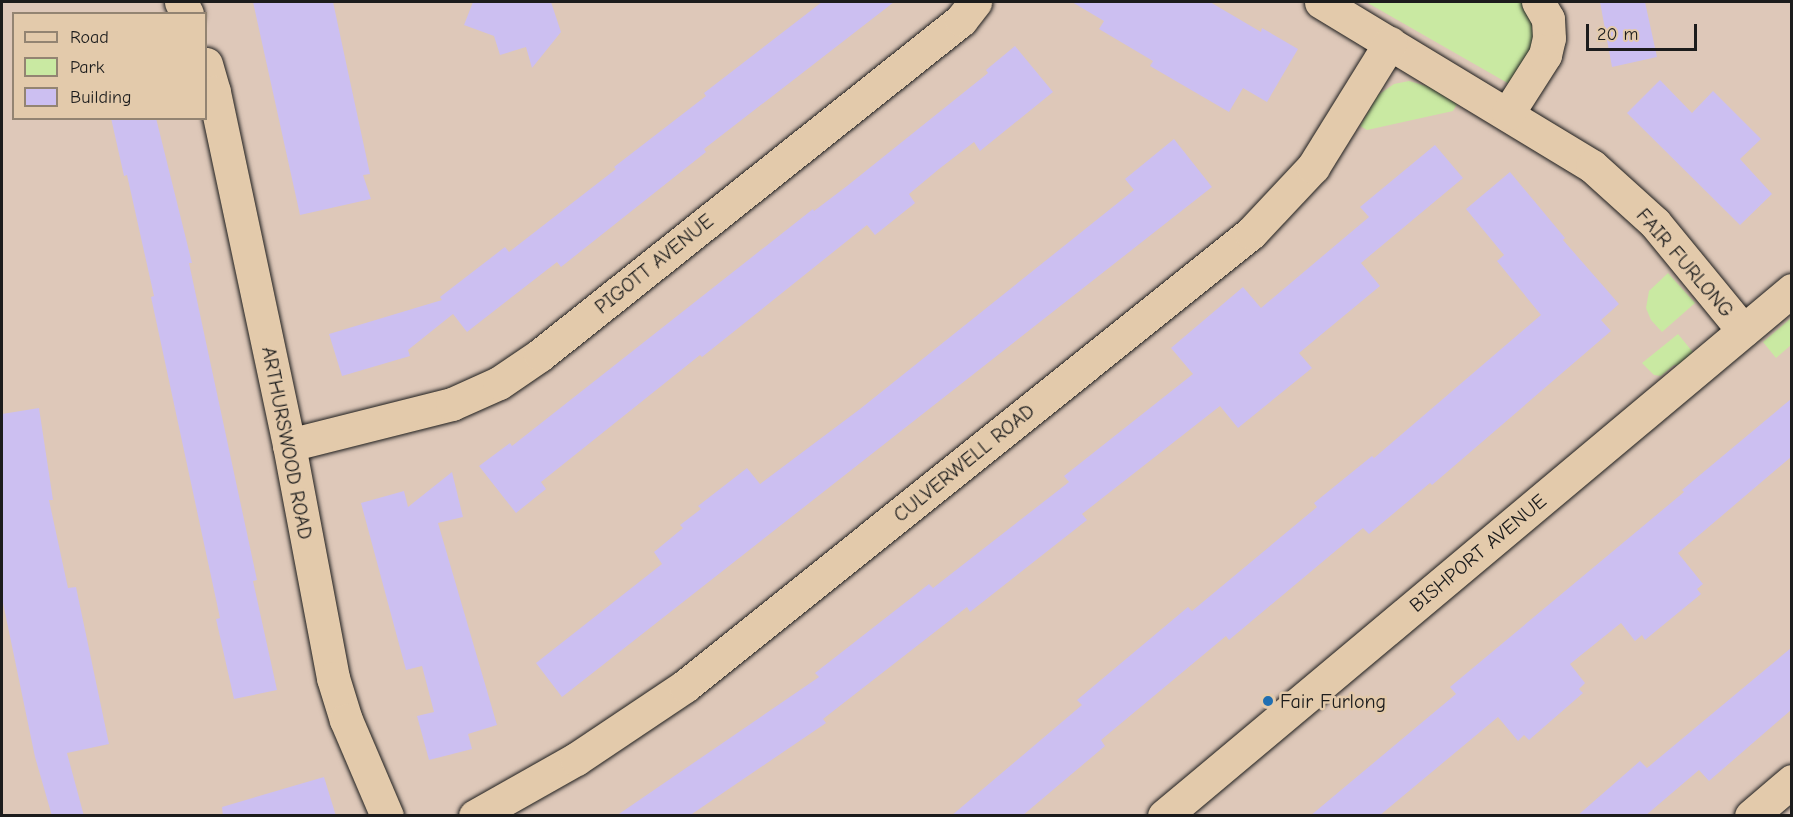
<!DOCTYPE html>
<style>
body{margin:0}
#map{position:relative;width:1793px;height:817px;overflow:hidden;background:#dec8b9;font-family:"Comic Neue",sans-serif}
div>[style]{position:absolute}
.green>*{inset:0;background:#c9e9a2}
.building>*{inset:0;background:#ccbff1}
.roads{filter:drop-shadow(0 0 2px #1c1c1c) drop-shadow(0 0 2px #1c1c1c)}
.minor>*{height:33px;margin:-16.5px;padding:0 16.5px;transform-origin:16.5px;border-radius:16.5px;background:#e3caab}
.dots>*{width:16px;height:16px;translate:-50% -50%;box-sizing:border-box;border:3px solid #e3caab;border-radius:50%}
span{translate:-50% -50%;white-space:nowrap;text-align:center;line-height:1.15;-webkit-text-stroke:5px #e3caab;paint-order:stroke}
.street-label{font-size:20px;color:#1c1c1c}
.poi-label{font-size:20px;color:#1c1c1c}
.left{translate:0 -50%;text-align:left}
.frame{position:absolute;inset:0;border:3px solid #1c1c1c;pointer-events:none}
.legend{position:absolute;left:12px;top:12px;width:195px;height:108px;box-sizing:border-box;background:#e3caab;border:2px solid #938472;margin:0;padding:8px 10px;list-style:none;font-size:18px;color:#1c1c1c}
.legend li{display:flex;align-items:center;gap:12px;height:30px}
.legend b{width:30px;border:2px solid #938472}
.scale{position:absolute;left:1586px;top:24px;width:111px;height:27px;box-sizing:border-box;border:3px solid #1c1c1c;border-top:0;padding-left:8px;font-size:18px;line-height:21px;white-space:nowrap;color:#1c1c1c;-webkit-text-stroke:4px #e3caab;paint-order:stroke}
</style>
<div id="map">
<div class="green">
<i style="clip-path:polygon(1366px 2px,1528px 2px,1536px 50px,1511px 85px)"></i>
<i style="clip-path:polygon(1409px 81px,1430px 87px,1457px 104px,1453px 111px,1367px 130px,1360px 126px,1378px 95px,1394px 84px)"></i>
<i style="clip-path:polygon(1668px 273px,1695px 303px,1662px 332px,1651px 320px,1646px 308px,1649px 291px)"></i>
<i style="clip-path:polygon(1791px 318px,1791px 345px,1776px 358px,1763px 342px)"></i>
<i style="clip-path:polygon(1678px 334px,1700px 361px,1693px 366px,1674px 365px,1661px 376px,1654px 375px,1642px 363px)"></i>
</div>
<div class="building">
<i style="clip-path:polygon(253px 2px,333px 2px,370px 174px,363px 175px,371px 199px,300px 215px)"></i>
<i style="clip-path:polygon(473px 2px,551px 2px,561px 32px,532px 68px,526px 47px,500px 55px,494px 36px,464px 25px)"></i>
<i style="clip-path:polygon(822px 2px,894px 2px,704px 149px,706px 152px,561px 267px,557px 262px,467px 332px,453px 314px,408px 350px,410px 356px,342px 376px,329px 334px,442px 300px,440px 297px,505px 247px,509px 252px,616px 169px,614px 167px,706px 96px,704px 93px)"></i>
<i style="clip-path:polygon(1072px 2px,1210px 2px,1261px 32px,1262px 28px,1298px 49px,1267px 102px,1243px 88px,1229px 112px,1150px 66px,1153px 61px,1099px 29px,1104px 21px)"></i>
<i style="clip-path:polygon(1600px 2px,1645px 2px,1657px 57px,1612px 67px)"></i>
<i style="clip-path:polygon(1015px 46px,1053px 92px,980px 151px,974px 142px,939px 169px,909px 194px,915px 203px,875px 235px,867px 225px,702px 357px,700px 355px,541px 482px,546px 489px,516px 513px,479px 466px,510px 443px,512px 446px,813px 209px,814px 211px,847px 186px,988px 73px,986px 70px)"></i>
<i style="clip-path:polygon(1660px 80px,1692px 113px,1713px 91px,1761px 139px,1740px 159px,1772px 194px,1740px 225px,1627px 113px)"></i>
<i style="clip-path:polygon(111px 118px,156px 118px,192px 263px,189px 263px,257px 580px,253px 581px,277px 690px,234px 699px,216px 619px,220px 618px,151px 297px,154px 296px,127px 175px,124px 176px)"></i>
<i style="clip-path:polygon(1174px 139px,1212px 187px,562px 697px,536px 663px,662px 564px,654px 552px,683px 528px,680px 525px,701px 509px,698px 506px,747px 468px,760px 484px,860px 409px,1134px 190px,1125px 179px)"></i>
<i style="clip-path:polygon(1435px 145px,1463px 178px,1361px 263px,1380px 286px,1299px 353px,1312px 368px,1238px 428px,1220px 406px,1082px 514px,1087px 520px,970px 612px,967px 607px,823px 719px,826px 723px,689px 816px,616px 816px,819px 677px,815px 673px,929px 584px,933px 588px,1069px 482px,1064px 476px,1193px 374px,1171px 348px,1243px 287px,1261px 308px,1369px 217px,1360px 207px)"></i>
<i style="clip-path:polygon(1510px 172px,1565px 238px,1563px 240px,1619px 304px,1601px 320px,1611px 331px,1432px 485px,1430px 483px,1369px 534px,1363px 528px,1229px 640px,1226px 636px,1101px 740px,1105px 746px,1022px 816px,951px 816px,1082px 705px,1077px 700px,1188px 607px,1192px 611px,1317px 507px,1314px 503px,1372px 456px,1374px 458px,1541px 315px,1497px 261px,1504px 255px,1466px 209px)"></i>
<i style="clip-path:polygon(1791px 399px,1791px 457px,1678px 553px,1703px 584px,1697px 589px,1701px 594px,1645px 640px,1642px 635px,1635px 641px,1621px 623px,1570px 664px,1585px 683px,1579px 689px,1583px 693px,1529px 740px,1524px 735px,1518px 741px,1498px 717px,1379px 816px,1310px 816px,1456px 694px,1450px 687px,1684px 492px,1682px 490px)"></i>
<i style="clip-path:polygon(39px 408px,53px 500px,49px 500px,68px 588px,76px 587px,109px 744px,67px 753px,84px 816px,52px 816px,35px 757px,2px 598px,2px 414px)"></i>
<i style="clip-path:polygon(452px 472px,463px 517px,438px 523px,497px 725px,468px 734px,472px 749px,429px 760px,417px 716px,434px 712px,422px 666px,406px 670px,361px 503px,404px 491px,408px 507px)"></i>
<i style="clip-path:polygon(1791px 648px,1791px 710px,1709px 781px,1699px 770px,1645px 816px,1577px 816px,1640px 761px,1647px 768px)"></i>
<i style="clip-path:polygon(324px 777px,336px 816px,223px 816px,222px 807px)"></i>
</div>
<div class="roads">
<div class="minor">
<i style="left:181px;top:2px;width:13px;rotate:63deg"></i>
<i style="left:1321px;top:2px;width:317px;rotate:31.2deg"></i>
<i style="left:1592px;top:166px;width:85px;rotate:42.1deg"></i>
<i style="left:1655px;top:223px;width:139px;rotate:50.6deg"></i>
<i style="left:206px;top:64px;width:29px;rotate:74deg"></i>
<i style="left:214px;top:92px;width:361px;rotate:78deg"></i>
<i style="left:289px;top:445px;width:237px;rotate:79.3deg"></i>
<i style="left:333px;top:678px;width:44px;rotate:72.8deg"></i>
<i style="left:346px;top:720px;width:104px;rotate:66.9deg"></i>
<i style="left:1508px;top:113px;width:69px;rotate:-57.5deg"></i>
<i style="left:1545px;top:55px;width:17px;rotate:-77deg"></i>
<i style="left:1549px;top:38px;width:19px;rotate:-93deg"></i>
<i style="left:1548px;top:19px;width:20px;rotate:-120deg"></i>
<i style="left:289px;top:445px;width:168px;rotate:-14.1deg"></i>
<i style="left:452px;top:404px;width:51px;rotate:-24.1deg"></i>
<i style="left:499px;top:383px;width:50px;rotate:-34.3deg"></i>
<i style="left:540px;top:355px;width:538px;rotate:-38.51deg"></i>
<i style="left:961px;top:20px;width:23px;rotate:-52deg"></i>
<i style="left:475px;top:816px;width:116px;rotate:-29.4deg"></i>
<i style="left:576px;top:759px;width:131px;rotate:-33.8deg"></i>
<i style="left:685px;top:686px;width:725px;rotate:-38.67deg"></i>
<i style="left:1251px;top:233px;width:91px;rotate:-46.8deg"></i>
<i style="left:1313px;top:167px;width:146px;rotate:-58.2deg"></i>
<i style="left:1164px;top:816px;width:819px;rotate:-39.95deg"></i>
<i style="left:1751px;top:816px;width:54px;rotate:-40.5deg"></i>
</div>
</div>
<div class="dots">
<i style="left:1268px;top:701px;background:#1f6fb2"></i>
</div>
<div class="street-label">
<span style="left:1685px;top:263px;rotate:49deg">FAIR FURLONG</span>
<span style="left:654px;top:264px;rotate:-39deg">PIGOTT AVENUE</span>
<span style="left:287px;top:443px;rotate:79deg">ARTHURSWOOD ROAD</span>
<span style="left:964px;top:463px;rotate:-39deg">CULVERWELL ROAD</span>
<span style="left:1478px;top:553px;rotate:-40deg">BISHPORT AVENUE</span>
</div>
<div class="poi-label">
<span class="left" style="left:1280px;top:701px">Fair Furlong</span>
</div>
<div class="frame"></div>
<ul class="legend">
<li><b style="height:8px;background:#e3caab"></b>Road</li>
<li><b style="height:16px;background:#c9e9a2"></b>Park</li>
<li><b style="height:16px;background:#ccbff1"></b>Building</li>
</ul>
<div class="scale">20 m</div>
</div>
